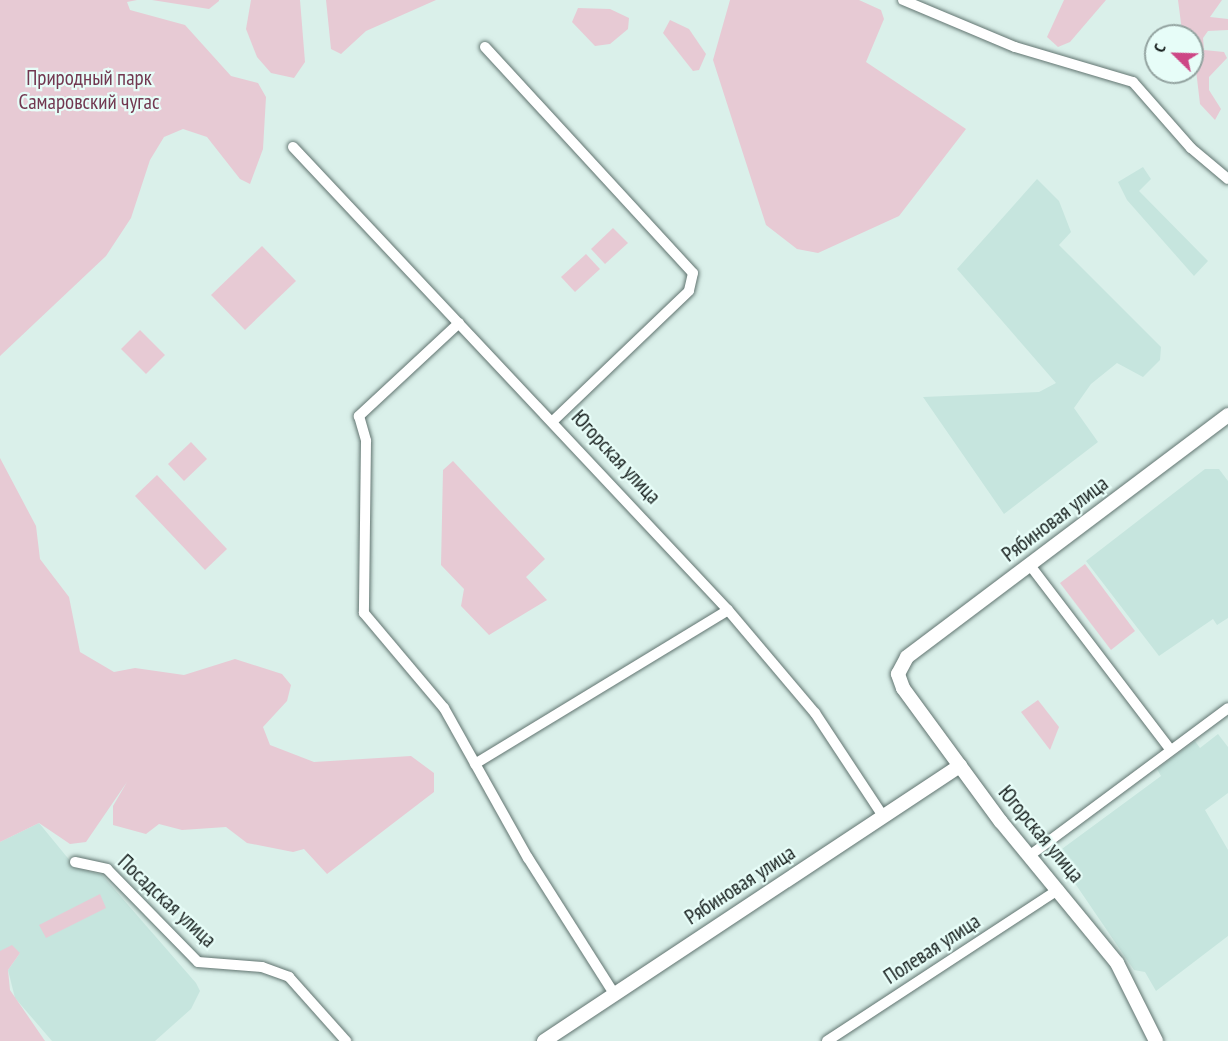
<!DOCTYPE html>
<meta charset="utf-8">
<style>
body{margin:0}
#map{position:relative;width:1228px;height:1041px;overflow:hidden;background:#daf0ea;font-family:"PT Sans Narrow",sans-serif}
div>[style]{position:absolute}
.built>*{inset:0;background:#c6e5de}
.green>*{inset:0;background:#e7cad4}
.roads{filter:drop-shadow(0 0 2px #617470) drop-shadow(0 0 2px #617470)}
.minor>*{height:10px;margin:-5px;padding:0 5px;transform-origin:5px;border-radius:5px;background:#fff}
.tertiary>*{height:14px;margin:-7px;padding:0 7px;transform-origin:7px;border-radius:7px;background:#fff}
span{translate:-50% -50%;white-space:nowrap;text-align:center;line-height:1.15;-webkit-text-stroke:4.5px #e7fdf8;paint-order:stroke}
.park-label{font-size:21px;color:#723750}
.street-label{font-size:21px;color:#151d1b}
.north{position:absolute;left:1144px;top:24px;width:60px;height:60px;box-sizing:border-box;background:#e7fdf8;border:2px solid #93a3a0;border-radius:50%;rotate:293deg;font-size:16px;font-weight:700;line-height:24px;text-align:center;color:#151d1b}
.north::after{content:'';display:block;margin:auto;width:21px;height:27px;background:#cd4685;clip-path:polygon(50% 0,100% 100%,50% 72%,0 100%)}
</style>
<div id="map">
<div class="built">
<i style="clip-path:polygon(1143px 167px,1151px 179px,1139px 191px,1208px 261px,1194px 276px,1127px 200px,1118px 182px)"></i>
<i style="clip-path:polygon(1037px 179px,1059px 201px,1071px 232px,1059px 245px,1161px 347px,1160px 360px,1143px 377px,1117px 363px,1091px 384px,1074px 408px,1098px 442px,1004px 514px,923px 397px,1039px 392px,1056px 383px,957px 269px)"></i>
<i style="clip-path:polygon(1205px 469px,1219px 469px,1228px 481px,1228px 618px,1217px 625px,1213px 619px,1159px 656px,1086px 561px)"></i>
<i style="clip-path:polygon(1218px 734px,1228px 747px,1228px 793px,1205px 810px,1228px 850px,1228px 936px,1156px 991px,1145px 972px,1134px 970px,1055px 854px,1161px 776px,1157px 769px,1195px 741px,1200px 748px)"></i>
<i style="clip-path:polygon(39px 823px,76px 868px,102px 875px,196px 983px,200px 991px,191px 1009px,155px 1041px,52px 1041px,15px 998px,8px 970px,20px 953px,0 951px,0 842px)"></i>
</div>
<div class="green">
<i style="clip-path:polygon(0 0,137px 0,127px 2px,130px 10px,185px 25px,231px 76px,258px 83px,266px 97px,263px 149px,250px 184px,240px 179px,207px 137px,183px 129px,164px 137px,150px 160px,131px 218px,106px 256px,0 356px)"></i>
<i style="clip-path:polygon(152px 0,219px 0,219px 1px,209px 9px)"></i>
<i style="clip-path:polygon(251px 0,300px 0,305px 62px,294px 78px,271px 73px,257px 57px,246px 29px)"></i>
<i style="clip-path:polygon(326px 0,436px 0,366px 31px,341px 54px,331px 49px)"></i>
<i style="clip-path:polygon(730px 0,859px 0,881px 10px,884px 19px,866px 62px,966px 129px,899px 216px,818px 253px,797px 249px,766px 225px,713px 60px)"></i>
<i style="clip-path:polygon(1064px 0,1106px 0,1070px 42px,1058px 47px,1047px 37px)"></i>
<i style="clip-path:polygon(1178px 0,1222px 0,1210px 17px,1228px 19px,1228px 30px,1208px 31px,1203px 38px,1204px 50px,1224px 52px,1227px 58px,1209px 77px,1209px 90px,1221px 109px,1215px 120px,1200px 104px,1192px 36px,1182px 31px)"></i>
<i style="clip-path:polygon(578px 8px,610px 9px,629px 18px,628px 29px,610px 44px,595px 46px,572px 22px)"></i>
<i style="clip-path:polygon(670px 20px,689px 29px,706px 54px,699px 70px,693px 71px,663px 33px)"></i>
<i style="clip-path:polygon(613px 228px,628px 243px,605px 264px,591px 249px)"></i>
<i style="clip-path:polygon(262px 246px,296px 281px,245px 330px,211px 295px)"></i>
<i style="clip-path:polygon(586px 254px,600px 269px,575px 292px,561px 277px)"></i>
<i style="clip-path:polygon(140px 330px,165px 355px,146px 374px,121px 349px)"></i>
<i style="clip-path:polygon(191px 442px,207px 459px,184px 481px,168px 464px)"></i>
<i style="clip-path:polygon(0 458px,36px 526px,40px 559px,69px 597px,80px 652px,114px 672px,135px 668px,184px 675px,235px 659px,282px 674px,291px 685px,287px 701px,263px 727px,270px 745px,314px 762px,411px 756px,434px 773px,434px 792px,327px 874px,304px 849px,293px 852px,247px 843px,226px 827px,182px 830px,159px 824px,146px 834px,113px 825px,113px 806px,127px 782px,86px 842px,70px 844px,39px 823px,0 842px)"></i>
<i style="clip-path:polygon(453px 461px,545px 559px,526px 577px,547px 600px,489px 635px,461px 606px,464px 589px,441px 565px,443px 470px)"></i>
<i style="clip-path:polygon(157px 475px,227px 549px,205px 570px,135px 496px)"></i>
<i style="clip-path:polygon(1085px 564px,1135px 631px,1111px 650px,1060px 583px)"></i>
<i style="clip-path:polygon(1038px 700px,1059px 727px,1050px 750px,1021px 712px)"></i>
<i style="clip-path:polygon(100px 894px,106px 908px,46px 938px,39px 925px)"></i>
<i style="clip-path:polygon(12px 945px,20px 953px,8px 970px,10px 990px,45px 1041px,0 1041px,0 951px)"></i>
</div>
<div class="roads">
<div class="minor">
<i style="left:903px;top:0;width:121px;rotate:22.8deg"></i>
<i style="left:1015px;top:47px;width:123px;rotate:16.5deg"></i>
<i style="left:1133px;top:82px;width:88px;rotate:48.7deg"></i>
<i style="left:1191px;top:148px;width:48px;rotate:40deg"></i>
<i style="left:485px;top:47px;width:307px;rotate:47.4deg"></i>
<i style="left:693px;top:273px;width:18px;rotate:103deg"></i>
<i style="left:689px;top:291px;width:188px;rotate:136.3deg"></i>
<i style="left:293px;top:147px;width:635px;rotate:46.79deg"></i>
<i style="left:728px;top:610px;width:135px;rotate:49.8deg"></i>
<i style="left:815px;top:713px;width:123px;rotate:56.6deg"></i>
<i style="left:459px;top:323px;width:137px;rotate:137.1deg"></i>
<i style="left:359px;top:416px;width:26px;rotate:74deg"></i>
<i style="left:366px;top:441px;width:172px;rotate:90.7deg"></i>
<i style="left:364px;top:613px;width:124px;rotate:49.9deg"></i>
<i style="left:444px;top:708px;width:172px;rotate:60.8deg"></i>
<i style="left:528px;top:858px;width:159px;rotate:57.6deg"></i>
<i style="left:1029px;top:564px;width:231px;rotate:52.7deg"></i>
<i style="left:475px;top:764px;width:296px;rotate:-31.3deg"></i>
<i style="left:1029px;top:856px;width:248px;rotate:-36.6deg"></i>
<i style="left:75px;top:862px;width:33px;rotate:12deg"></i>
<i style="left:107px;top:869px;width:130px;rotate:45.6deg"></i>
<i style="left:198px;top:962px;width:64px;rotate:4.5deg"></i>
<i style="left:262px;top:967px;width:29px;rotate:20deg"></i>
<i style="left:289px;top:977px;width:86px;rotate:48.3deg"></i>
<i style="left:827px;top:1041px;width:277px;rotate:-33.2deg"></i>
</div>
<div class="tertiary">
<i style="left:544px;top:1041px;width:499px;rotate:-33.5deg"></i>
<i style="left:1156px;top:1041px;width:87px;rotate:-116.6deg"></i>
<i style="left:1117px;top:963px;width:183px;rotate:-129.4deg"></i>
<i style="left:1001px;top:822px;width:166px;rotate:-126.2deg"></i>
<i style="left:903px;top:688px;width:15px;rotate:-110deg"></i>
<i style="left:898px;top:674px;width:19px;rotate:-62deg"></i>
<i style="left:907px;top:657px;width:402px;rotate:-37deg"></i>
</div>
</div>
<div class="park-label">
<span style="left:89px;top:90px">Природный парк<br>Самаровский чугас</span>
</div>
<div class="street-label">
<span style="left:616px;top:457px;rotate:47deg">Югорская улица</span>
<span style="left:1055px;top:519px;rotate:-37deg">Рябиновая улица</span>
<span style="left:1041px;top:834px;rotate:50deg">Югорская улица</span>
<span style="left:740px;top:885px;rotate:-33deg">Рябиновая улица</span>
<span style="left:167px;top:901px;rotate:43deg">Посадская улица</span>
<span style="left:932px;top:949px;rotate:-33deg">Полевая улица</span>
</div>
<div class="north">С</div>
</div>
